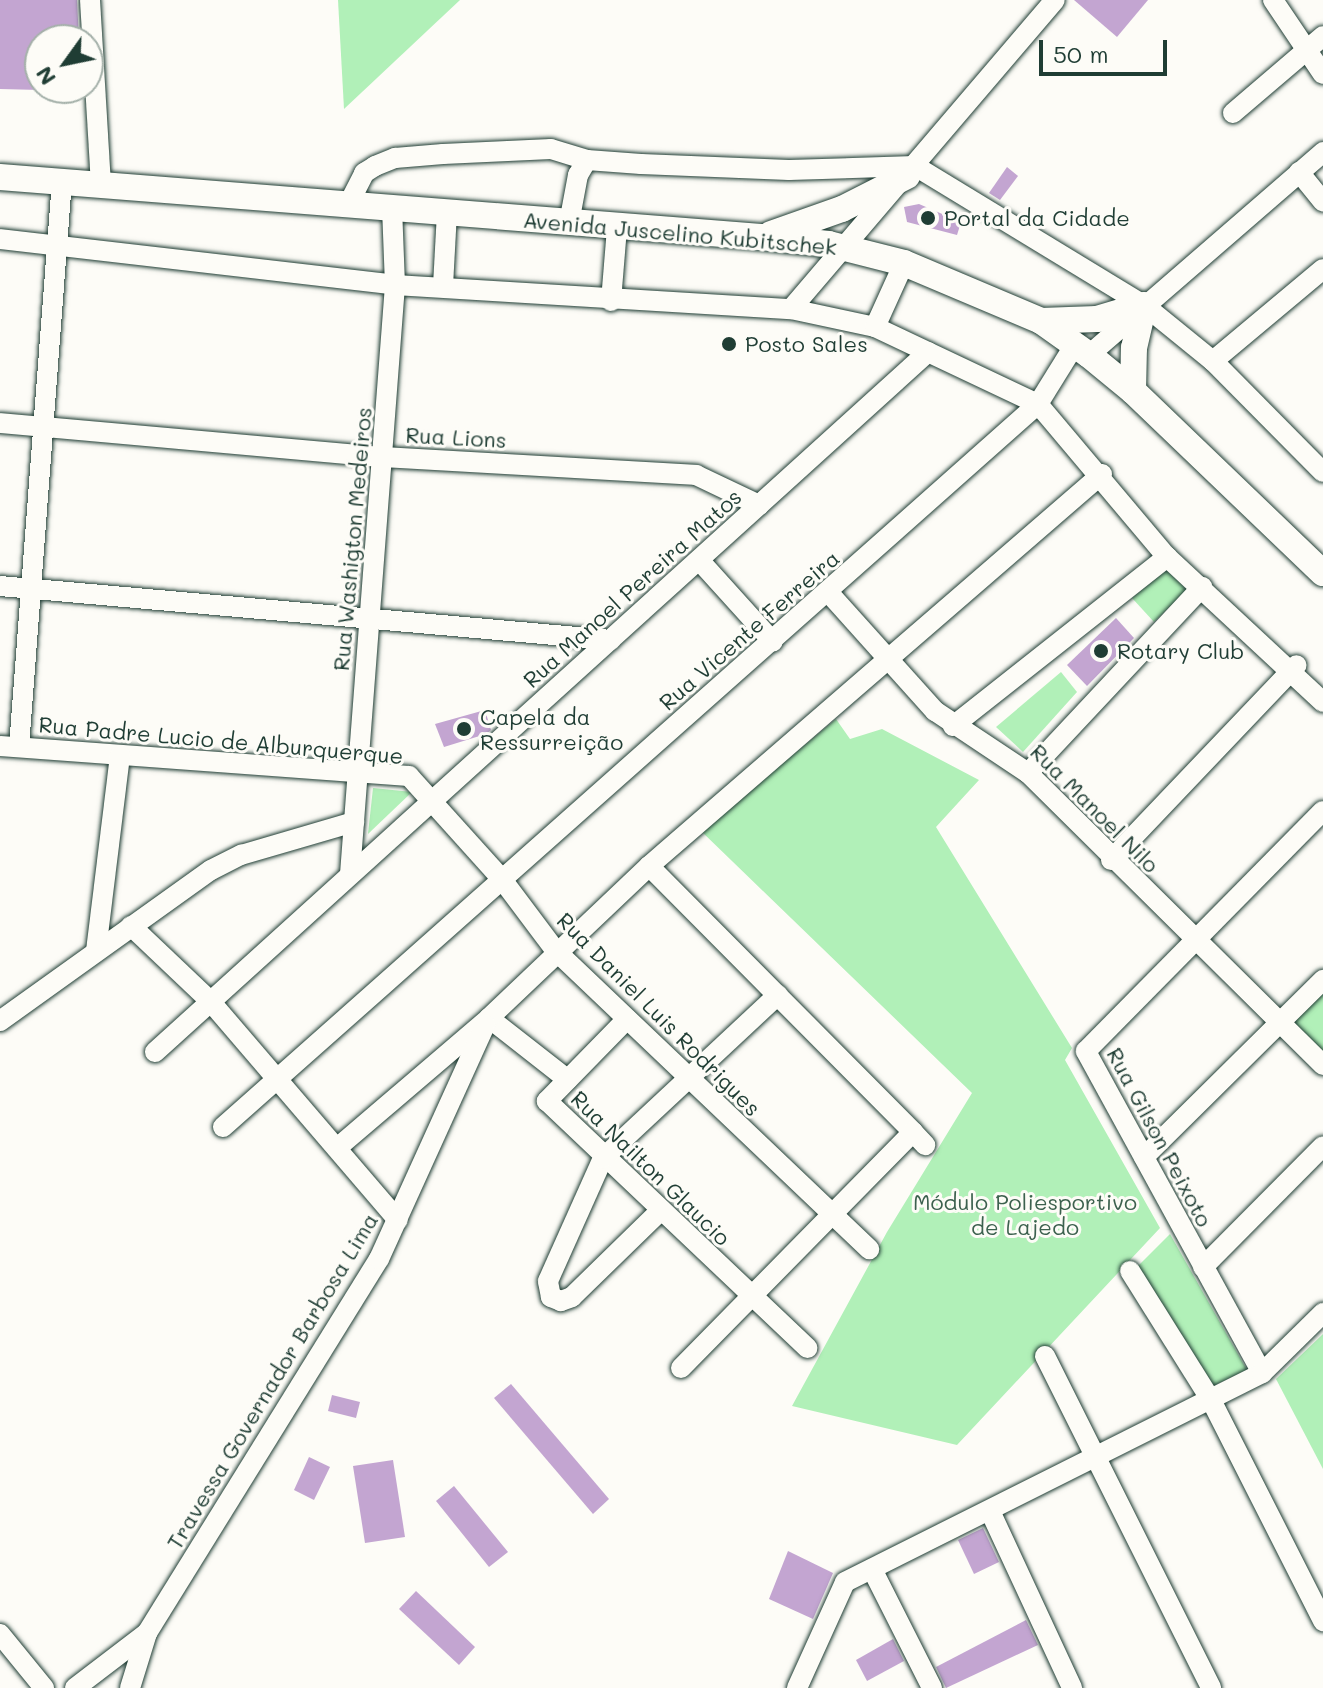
<!DOCTYPE html>
<meta charset="utf-8">
<style>
body{margin:0}
#map{position:relative;width:1323px;height:1688px;overflow:hidden;background:#fdfcf7;font-family:Mali,sans-serif}
div>[style]{position:absolute}
.green>*{inset:0;background:#b1f0b8}
.building>*{inset:0;background:#c3a5d1}
.roads{filter:drop-shadow(0 0 2px #1f3d34) drop-shadow(0 0 2px #1f3d34)}
.minor>*{height:20px;margin:-10px;padding:0 10px;transform-origin:10px;border-radius:10px;background:#fdfcf7}
.major>*{height:26px;margin:-13px;padding:0 13px;transform-origin:13px;border-radius:13px;background:#fdfcf7}
.dots>*{width:22px;height:22px;translate:-50% -50%;box-sizing:border-box;border:4px solid #fdfcf7;border-radius:50%}
span{translate:-50% -50%;white-space:nowrap;text-align:center;line-height:1.15;-webkit-text-stroke:6px #fdfcf7;paint-order:stroke}
.poi-label{font-size:22px;color:#1f3d34}
.left{translate:0 -50%;text-align:left}
.street-label{font-size:22px;color:#1f3d34}
.park-label{font-size:22px;color:#3c614e}
.north{position:absolute;left:24px;top:24px;width:80px;height:80px;box-sizing:border-box;background:#fdfcf7;border:2px solid #a4b0a9;border-radius:50%;rotate:237deg;font-size:22px;font-weight:700;line-height:32px;text-align:center;color:#1f3d34}
.north::after{content:'';display:block;margin:auto;width:28px;height:36px;background:#1f3d34;clip-path:polygon(50% 0,100% 100%,50% 72%,0 100%)}
.scale{position:absolute;left:1039px;top:40px;width:128px;height:36px;box-sizing:border-box;border:4px solid #1f3d34;border-top:0;padding-left:10px;font-size:24px;line-height:28px;white-space:nowrap;color:#1f3d34;-webkit-text-stroke:6px #fdfcf7;paint-order:stroke}
</style>
<div id="map">
<div class="green">
<i style="clip-path:polygon(338px 0,460px 0,344px 109px)"></i>
<i style="clip-path:polygon(1167px 569px,1187px 590px,1154px 622px,1132px 598px)"></i>
<i style="clip-path:polygon(1061px 672px,1077px 692px,1023px 752px,996px 727px)"></i>
<i style="clip-path:polygon(836px 719px,850px 739px,882px 729px,979px 780px,936px 827px,1072px 1048px,1065px 1060px,1160px 1228px,957px 1445px,792px 1406px,887px 1232px,972px 1093px,701px 831px)"></i>
<i style="clip-path:polygon(373px 788px,412px 792px,368px 834px)"></i>
<i style="clip-path:polygon(1323px 988px,1323px 1057px,1288px 1023px)"></i>
<i style="clip-path:polygon(1170px 1234px,1247px 1370px,1213px 1386px,1138px 1266px)"></i>
<i style="clip-path:polygon(1323px 1334px,1323px 1469px,1276px 1379px)"></i>
</div>
<div class="building">
<i style="clip-path:polygon(0 0,77px 0,79px 40px,40px 40px,40px 90px,0 89px)"></i>
<i style="clip-path:polygon(1074px 0,1148px 0,1117px 37px)"></i>
<i style="clip-path:polygon(1007px 167px,1018px 176px,1000px 200px,989px 193px)"></i>
<i style="clip-path:polygon(919px 204px,961px 222px,957px 235px,907px 222px,904px 207px)"></i>
<i style="clip-path:polygon(1116px 618px,1134px 638px,1087px 686px,1067px 665px)"></i>
<i style="clip-path:polygon(485px 710px,491px 730px,486px 734px,444px 747px,435px 724px)"></i>
<i style="clip-path:polygon(511px 1384px,609px 1499px,593px 1514px,494px 1398px)"></i>
<i style="clip-path:polygon(332px 1395px,360px 1402px,356px 1418px,328px 1411px)"></i>
<i style="clip-path:polygon(309px 1457px,330px 1467px,314px 1500px,294px 1490px)"></i>
<i style="clip-path:polygon(393px 1460px,405px 1537px,365px 1543px,353px 1466px)"></i>
<i style="clip-path:polygon(454px 1486px,508px 1552px,489px 1567px,436px 1501px)"></i>
<i style="clip-path:polygon(983px 1528px,999px 1562px,974px 1574px,958px 1540px)"></i>
<i style="clip-path:polygon(788px 1551px,833px 1573px,813px 1619px,769px 1599px)"></i>
<i style="clip-path:polygon(416px 1591px,475px 1647px,459px 1665px,399px 1609px)"></i>
<i style="clip-path:polygon(1026px 1620px,1038px 1645px,946px 1688px,936px 1667px)"></i>
<i style="clip-path:polygon(893px 1639px,904px 1661px,867px 1681px,856px 1660px)"></i>
</div>
<div class="roads">
<div class="minor">
<i style="left:90px;top:0;width:186px;rotate:86.6deg"></i>
<i style="left:1273px;top:0;width:89px;rotate:56deg"></i>
<i style="left:1233px;top:113px;width:118px;rotate:-40.5deg"></i>
<i style="left:915px;top:166px;width:268px;rotate:31.3deg"></i>
<i style="left:1144px;top:305px;width:89px;rotate:39.1deg"></i>
<i style="left:1213px;top:361px;width:156px;rotate:45.3deg"></i>
<i style="left:1299px;top:172px;width:38px;rotate:51deg"></i>
<i style="left:349px;top:203px;width:34px;rotate:-63deg"></i>
<i style="left:364px;top:173px;width:13px;rotate:-32deg"></i>
<i style="left:375px;top:166px;width:22px;rotate:-22deg"></i>
<i style="left:395px;top:158px;width:48px;rotate:-4.8deg"></i>
<i style="left:443px;top:154px;width:108px;rotate:-2.7deg"></i>
<i style="left:551px;top:149px;width:38px;rotate:17deg"></i>
<i style="left:587px;top:160px;width:54px;rotate:4.2deg"></i>
<i style="left:641px;top:164px;width:148px;rotate:2.3deg"></i>
<i style="left:789px;top:170px;width:126px;rotate:-1.8deg"></i>
<i style="left:569px;top:223px;width:49px;rotate:-79.4deg"></i>
<i style="left:578px;top:175px;width:17px;rotate:-59deg"></i>
<i style="left:0;top:239px;width:398px;rotate:6.6deg"></i>
<i style="left:395px;top:285px;width:397px;rotate:3.5deg"></i>
<i style="left:791px;top:309px;width:86px;rotate:12.1deg"></i>
<i style="left:875px;top:327px;width:180px;rotate:25.3deg"></i>
<i style="left:1038px;top:404px;width:200px;rotate:49.9deg"></i>
<i style="left:1167px;top:557px;width:213px;rotate:42.9deg"></i>
<i style="left:443px;top:286px;width:74px;rotate:-86.9deg"></i>
<i style="left:611px;top:301px;width:73px;rotate:-85.3deg"></i>
<i style="left:791px;top:309px;width:406px;rotate:-49.5deg"></i>
<i style="left:875px;top:327px;width:70px;rotate:-65.6deg"></i>
<i style="left:1089px;top:355px;width:310px;rotate:-40.9deg"></i>
<i style="left:1213px;top:361px;width:143px;rotate:-39.9deg"></i>
<i style="left:0;top:423px;width:386px;rotate:5.1deg"></i>
<i style="left:384px;top:457px;width:313px;rotate:3.3deg"></i>
<i style="left:696px;top:475px;width:70px;rotate:25.5deg"></i>
<i style="left:699px;top:560px;width:110px;rotate:47.9deg"></i>
<i style="left:0;top:586px;width:613px;rotate:5.05deg"></i>
<i style="left:829px;top:593px;width:159px;rotate:48.1deg"></i>
<i style="left:935px;top:711px;width:112px;rotate:33.7deg"></i>
<i style="left:1028px;top:773px;width:415px;rotate:44.7deg"></i>
<i style="left:953px;top:726px;width:273px;rotate:-38.3deg"></i>
<i style="left:0;top:746px;width:410px;rotate:4.2deg"></i>
<i style="left:409px;top:776px;width:137px;rotate:48deg"></i>
<i style="left:501px;top:878px;width:90px;rotate:53.1deg"></i>
<i style="left:555px;top:950px;width:434px;rotate:43.6deg"></i>
<i style="left:19px;top:747px;width:568px;rotate:-85.66deg"></i>
<i style="left:1028px;top:773px;width:255px;rotate:-46.9deg"></i>
<i style="left:1111px;top:860px;width:269px;rotate:-46.4deg"></i>
<i style="left:649px;top:866px;width:375px;rotate:45.2deg"></i>
<i style="left:350px;top:874px;width:591px;rotate:-85.63deg"></i>
<i style="left:395px;top:285px;width:78px;rotate:-92.2deg"></i>
<i style="left:131px;top:926px;width:110px;rotate:43.5deg"></i>
<i style="left:211px;top:1002px;width:287px;rotate:49.4deg"></i>
<i style="left:96px;top:951px;width:197px;rotate:-83deg"></i>
<i style="left:489px;top:1018px;width:100px;rotate:38.1deg"></i>
<i style="left:627px;top:1019px;width:115px;rotate:134.3deg"></i>
<i style="left:547px;top:1101px;width:359px;rotate:43.5deg"></i>
<i style="left:0;top:1021px;width:259px;rotate:-35.6deg"></i>
<i style="left:211px;top:870px;width:34px;rotate:-27deg"></i>
<i style="left:241px;top:855px;width:118px;rotate:-16.3deg"></i>
<i style="left:155px;top:1052px;width:1043px;rotate:-42.16deg"></i>
<i style="left:223px;top:1127px;width:1089px;rotate:-41.58deg"></i>
<i style="left:1038px;top:404px;width:68px;rotate:-58.2deg"></i>
<i style="left:337px;top:1148px;width:200px;rotate:-40.5deg"></i>
<i style="left:489px;top:1018px;width:221px;rotate:-43.5deg"></i>
<i style="left:649px;top:866px;width:599px;rotate:-40.87deg"></i>
<i style="left:1144px;top:1157px;width:252px;rotate:-44.7deg"></i>
<i style="left:659px;top:1212px;width:122px;rotate:135.7deg"></i>
<i style="left:572px;top:1297px;width:12px;rotate:160deg"></i>
<i style="left:561px;top:1301px;width:11px;rotate:-158deg"></i>
<i style="left:551px;top:1297px;width:16px;rotate:-101deg"></i>
<i style="left:548px;top:1281px;width:135px;rotate:-65.9deg"></i>
<i style="left:603px;top:1158px;width:239px;rotate:-43deg"></i>
<i style="left:1203px;top:1267px;width:170px;rotate:-45.2deg"></i>
<i style="left:1130px;top:1271px;width:152px;rotate:57.9deg"></i>
<i style="left:1211px;top:1400px;width:248px;rotate:63.1deg"></i>
<i style="left:1045px;top:1356px;width:371px;rotate:63.4deg"></i>
<i style="left:681px;top:1368px;width:331px;rotate:-45.5deg"></i>
<i style="left:913px;top:1132px;width:18px;rotate:47deg"></i>
<i style="left:1262px;top:1373px;width:367px;rotate:-118.7deg"></i>
<i style="left:1086px;top:1051px;width:337px;rotate:-45.4deg"></i>
<i style="left:990px;top:1511px;width:195px;rotate:65.1deg"></i>
<i style="left:872px;top:1569px;width:133px;rotate:63.2deg"></i>
<i style="left:0;top:1634px;width:70px;rotate:50.8deg"></i>
<i style="left:75px;top:1688px;width:91px;rotate:-37.4deg"></i>
<i style="left:130px;top:1688px;width:58px;rotate:-72.8deg"></i>
<i style="left:147px;top:1633px;width:440px;rotate:-58.2deg"></i>
<i style="left:379px;top:1259px;width:257px;rotate:-65.6deg"></i>
<i style="left:797px;top:1688px;width:116px;rotate:-65.6deg"></i>
<i style="left:845px;top:1582px;width:466px;rotate:-26.6deg"></i>
<i style="left:1262px;top:1373px;width:86px;rotate:-44.5deg"></i>
</div>
<div class="major">
<i style="left:0;top:177px;width:763px;rotate:4.51deg"></i>
<i style="left:761px;top:237px;width:68px;rotate:5.9deg"></i>
<i style="left:829px;top:244px;width:77px;rotate:14.2deg"></i>
<i style="left:904px;top:263px;width:149px;rotate:22.9deg"></i>
<i style="left:1041px;top:321px;width:59px;rotate:35.3deg"></i>
<i style="left:1089px;top:355px;width:57px;rotate:39.3deg"></i>
<i style="left:1133px;top:391px;width:263px;rotate:43.8deg"></i>
<i style="left:771px;top:234px;width:75px;rotate:-19.4deg"></i>
<i style="left:842px;top:209px;width:73px;rotate:-26.9deg"></i>
<i style="left:1041px;top:321px;width:56px;rotate:-2deg"></i>
<i style="left:1097px;top:319px;width:49px;rotate:-16.6deg"></i>
<i style="left:1133px;top:391px;width:43px;rotate:-88.7deg"></i>
<i style="left:1134px;top:348px;width:44px;rotate:-76.9deg"></i>
</div>
</div>
<div class="dots">
<i style="left:928px;top:218px;background:#1f3d34"></i>
<i style="left:729px;top:344px;background:#1f3d34"></i>
<i style="left:1101px;top:651px;background:#1f3d34"></i>
<i style="left:464px;top:729px;background:#1f3d34"></i>
</div>
<div class="poi-label">
<span class="left" style="left:944px;top:218px">Portal da Cidade</span>
<span class="left" style="left:745px;top:344px">Posto Sales</span>
<span class="left" style="left:1117px;top:651px">Rotary Club</span>
<span class="left" style="left:480px;top:729px">Capela da<br>Ressurreição</span>
</div>
<div class="street-label">
<span style="left:680px;top:233px;rotate:5deg">Avenida Juscelino Kubitschek</span>
<span style="left:456px;top:437px;rotate:3deg">Rua Lions</span>
<span style="left:352px;top:539px;rotate:-85deg">Rua Washigton Medeiros</span>
<span style="left:632px;top:588px;rotate:-42deg">Rua Manoel Pereira Matos</span>
<span style="left:749px;top:630px;rotate:-41deg">Rua Vicente Ferreira</span>
<span style="left:221px;top:740px;rotate:5deg">Rua Padre Lucio de Alburquerque</span>
<span style="left:1095px;top:808px;rotate:45deg">Rua Manoel Nilo</span>
<span style="left:659px;top:1014px;rotate:45deg">Rua Daniel Luis Rodrigues</span>
<span style="left:1160px;top:1137px;rotate:62deg">Rua Gilson Peixoto</span>
<span style="left:651px;top:1168px;rotate:44deg">Rua Nailton Glaucio</span>
<span style="left:272px;top:1381px;rotate:-59deg">Travessa Governador Barbosa Lima</span>
</div>
<div class="park-label">
<span style="left:1025px;top:1214px">Módulo Poliesportivo<br>de Lajedo</span>
</div>
<div class="north">N</div>
<div class="scale">50 m</div>
</div>
